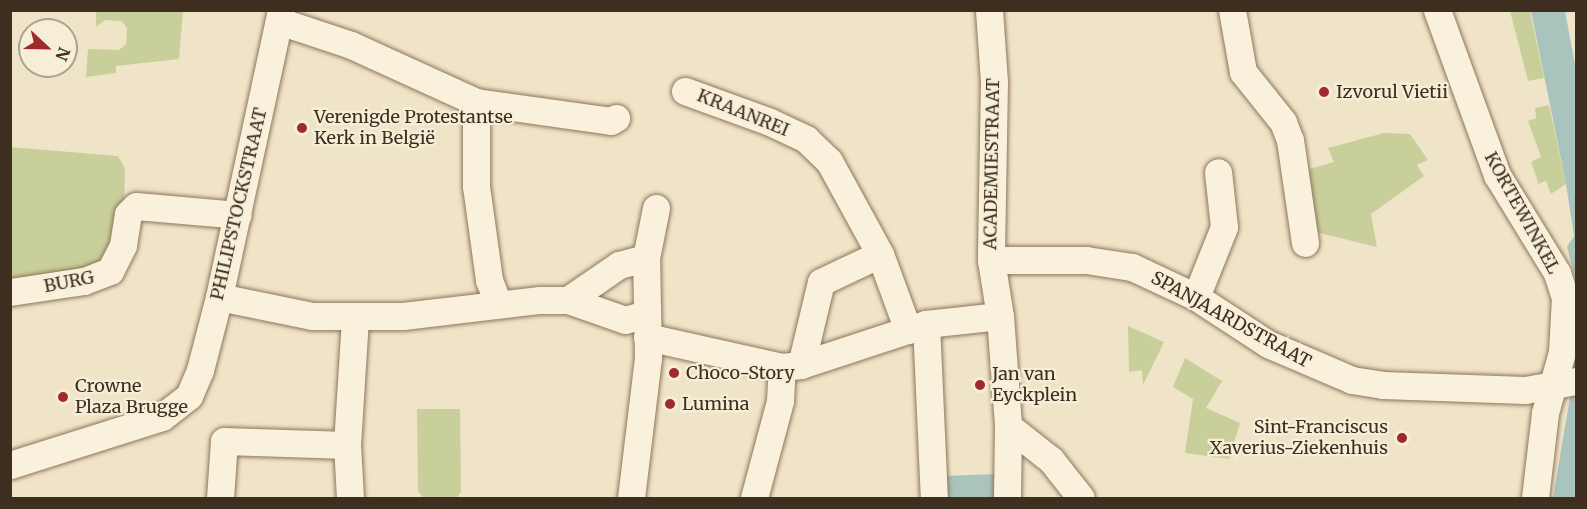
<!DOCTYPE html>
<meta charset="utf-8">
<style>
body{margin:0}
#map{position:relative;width:1587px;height:509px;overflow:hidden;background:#f0e4c8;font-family:Merriweather,serif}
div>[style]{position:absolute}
.green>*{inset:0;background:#c9cf9b}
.water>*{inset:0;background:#a9c4bc}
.roads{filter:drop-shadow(0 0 2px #8d765c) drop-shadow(0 0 2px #8d765c)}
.minor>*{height:27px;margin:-13.5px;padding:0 13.5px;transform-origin:13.5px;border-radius:13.5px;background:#faf1dc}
.dots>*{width:16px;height:16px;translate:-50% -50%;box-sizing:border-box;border:3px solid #f7eed8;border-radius:50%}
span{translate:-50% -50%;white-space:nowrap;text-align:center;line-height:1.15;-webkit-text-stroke:4.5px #f7eed8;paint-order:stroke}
.poi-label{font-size:18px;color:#3d2e20}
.left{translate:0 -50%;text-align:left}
.right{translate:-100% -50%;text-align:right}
.street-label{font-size:18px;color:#3d2e20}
.frame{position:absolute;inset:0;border:12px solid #3d2e20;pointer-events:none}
.north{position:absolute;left:18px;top:18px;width:60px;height:60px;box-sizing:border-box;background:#f7eed8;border:2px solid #ada18e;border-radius:50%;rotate:112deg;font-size:16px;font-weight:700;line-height:24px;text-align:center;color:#3d2e20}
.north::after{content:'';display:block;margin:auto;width:21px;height:27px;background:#9e2a2b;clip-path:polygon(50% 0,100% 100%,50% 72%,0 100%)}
</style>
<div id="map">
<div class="green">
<i style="clip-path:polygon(96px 11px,183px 11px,179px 59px,116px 66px,116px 73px,86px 77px,88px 49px,119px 50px,126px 44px,127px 28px,122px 21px,105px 20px,96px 27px)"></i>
<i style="clip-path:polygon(1510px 11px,1530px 11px,1544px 78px,1528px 81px)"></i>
<i style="clip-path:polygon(1549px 105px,1566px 184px,1551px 194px,1546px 181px,1538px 184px,1536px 176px,1531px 162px,1541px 157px,1528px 121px,1536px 118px,1535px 108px)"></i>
<i style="clip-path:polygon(1384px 133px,1410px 134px,1428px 160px,1417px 165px,1424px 176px,1371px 214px,1377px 247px,1315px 232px,1302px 171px,1334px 162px,1328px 148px)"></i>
<i style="clip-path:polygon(10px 147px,118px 156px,125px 169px,124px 208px,109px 254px,88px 274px,11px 284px)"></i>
<i style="clip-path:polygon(1128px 326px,1164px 342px,1143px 385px,1142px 370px,1129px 372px)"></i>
<i style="clip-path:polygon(1185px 358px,1222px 381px,1206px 408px,1240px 423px,1229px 459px,1185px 453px,1193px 399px,1173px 387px)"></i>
<i style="clip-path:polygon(417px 409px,460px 409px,461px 492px,456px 498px,424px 498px,418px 491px)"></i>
</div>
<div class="water">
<i style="clip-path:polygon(1531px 11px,1565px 11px,1576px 70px,1576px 281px,1567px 247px,1574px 236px,1566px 184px)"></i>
<i style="clip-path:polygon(1576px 336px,1576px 498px,1553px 498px,1570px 397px)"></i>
<i style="clip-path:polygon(995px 474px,995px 498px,943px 498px,945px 476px)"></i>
</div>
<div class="roads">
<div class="minor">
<i style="left:989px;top:10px;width:72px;rotate:86deg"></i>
<i style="left:994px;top:82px;width:178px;rotate:91deg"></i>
<i style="left:991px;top:260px;width:57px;rotate:80.9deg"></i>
<i style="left:1000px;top:316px;width:110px;rotate:85.8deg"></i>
<i style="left:1008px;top:426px;width:72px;rotate:90.8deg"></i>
<i style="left:1232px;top:10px;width:63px;rotate:79.9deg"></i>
<i style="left:1243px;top:72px;width:64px;rotate:51.3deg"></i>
<i style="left:1283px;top:122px;width:19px;rotate:69deg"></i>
<i style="left:1290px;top:140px;width:104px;rotate:81.7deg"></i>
<i style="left:1437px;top:10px;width:176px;rotate:70deg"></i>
<i style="left:1497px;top:175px;width:115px;rotate:58.5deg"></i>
<i style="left:1557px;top:273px;width:25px;rotate:72deg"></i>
<i style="left:1565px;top:297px;width:55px;rotate:93.1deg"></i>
<i style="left:1562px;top:352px;width:63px;rotate:105.6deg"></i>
<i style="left:1545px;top:413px;width:86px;rotate:96.7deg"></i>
<i style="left:279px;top:21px;width:76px;rotate:18.4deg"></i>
<i style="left:351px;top:45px;width:137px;rotate:24.5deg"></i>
<i style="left:685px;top:91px;width:90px;rotate:20deg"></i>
<i style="left:770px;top:122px;width:40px;rotate:25deg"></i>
<i style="left:806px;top:139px;width:32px;rotate:44deg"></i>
<i style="left:829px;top:161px;width:106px;rotate:61.3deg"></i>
<i style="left:880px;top:254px;width:81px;rotate:69.8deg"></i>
<i style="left:476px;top:102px;width:84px;rotate:90deg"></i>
<i style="left:476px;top:186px;width:95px;rotate:82.1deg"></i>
<i style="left:489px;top:280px;width:26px;rotate:69deg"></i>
<i style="left:476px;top:102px;width:136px;rotate:8deg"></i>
<i style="left:611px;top:121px;width:6px;rotate:-31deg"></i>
<i style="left:991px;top:260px;width:95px"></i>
<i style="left:1086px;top:260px;width:47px;rotate:8.7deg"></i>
<i style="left:1132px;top:267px;width:71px;rotate:25.1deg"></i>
<i style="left:1196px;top:297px;width:86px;rotate:33.1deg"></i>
<i style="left:1268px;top:344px;width:91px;rotate:23.2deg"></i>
<i style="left:1352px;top:380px;width:31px;rotate:9deg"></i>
<i style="left:1383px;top:385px;width:142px;rotate:2deg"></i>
<i style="left:1525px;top:390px;width:52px;rotate:-10deg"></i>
<i style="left:10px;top:292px;width:75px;rotate:-8.5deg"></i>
<i style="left:84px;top:281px;width:28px;rotate:-21deg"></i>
<i style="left:110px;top:271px;width:29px;rotate:-63deg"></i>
<i style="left:123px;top:245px;width:31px;rotate:-81deg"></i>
<i style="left:128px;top:214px;width:11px;rotate:-45deg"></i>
<i style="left:136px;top:206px;width:102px;rotate:5deg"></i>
<i style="left:219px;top:297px;width:95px;rotate:11.5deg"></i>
<i style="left:312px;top:316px;width:91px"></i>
<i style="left:403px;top:316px;width:138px;rotate:-6.7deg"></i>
<i style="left:540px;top:300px;width:28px"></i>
<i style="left:568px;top:300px;width:60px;rotate:19.3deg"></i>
<i style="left:625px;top:320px;width:22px;rotate:-16deg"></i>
<i style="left:1196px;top:297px;width:75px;rotate:-68.2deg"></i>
<i style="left:1224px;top:227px;width:55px;rotate:-96.2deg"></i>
<i style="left:568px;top:300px;width:62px;rotate:-34.5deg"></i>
<i style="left:619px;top:265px;width:28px;rotate:-15deg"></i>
<i style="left:926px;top:324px;width:174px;rotate:87.4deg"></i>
<i style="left:647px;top:337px;width:138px;rotate:12.5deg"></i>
<i style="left:782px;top:367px;width:19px;rotate:-6deg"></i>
<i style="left:801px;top:365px;width:132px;rotate:-18.2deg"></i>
<i style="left:926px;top:324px;width:74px;rotate:-6.2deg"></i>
<i style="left:801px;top:365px;width:85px;rotate:-76.5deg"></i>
<i style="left:821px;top:282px;width:65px;rotate:-25.4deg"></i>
<i style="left:1008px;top:426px;width:55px;rotate:38.3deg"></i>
<i style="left:1051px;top:460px;width:48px;rotate:51.7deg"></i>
<i style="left:10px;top:465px;width:159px;rotate:-17.5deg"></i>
<i style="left:162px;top:417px;width:34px;rotate:-38deg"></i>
<i style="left:189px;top:396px;width:28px;rotate:-67deg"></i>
<i style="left:200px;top:370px;width:75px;rotate:-75.4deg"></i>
<i style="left:219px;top:297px;width:294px;rotate:-77.8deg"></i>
<i style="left:220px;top:498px;width:57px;rotate:-86deg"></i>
<i style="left:224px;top:441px;width:123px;rotate:1.9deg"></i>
<i style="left:350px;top:498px;width:53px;rotate:-93.2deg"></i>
<i style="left:347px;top:445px;width:128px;rotate:-86.4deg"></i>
<i style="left:631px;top:498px;width:141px;rotate:-83.1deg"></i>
<i style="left:648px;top:358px;width:100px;rotate:-91.1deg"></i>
<i style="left:646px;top:258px;width:51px;rotate:-78.7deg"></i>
<i style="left:754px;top:498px;width:100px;rotate:-75deg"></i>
<i style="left:780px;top:401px;width:34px;rotate:-87deg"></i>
</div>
</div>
<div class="dots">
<i style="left:1324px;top:92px;background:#9e2a2b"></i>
<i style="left:302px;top:128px;background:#9e2a2b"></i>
<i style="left:674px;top:373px;background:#9e2a2b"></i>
<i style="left:980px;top:385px;background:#9e2a2b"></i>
<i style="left:63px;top:397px;background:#9e2a2b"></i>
<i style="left:670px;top:404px;background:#9e2a2b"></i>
<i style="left:1402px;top:438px;background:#9e2a2b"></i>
</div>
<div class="poi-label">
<span class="left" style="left:1336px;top:92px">Izvorul Vietii</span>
<span class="left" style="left:314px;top:128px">Verenigde Protestantse<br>Kerk in België</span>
<span class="left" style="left:686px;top:373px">Choco-Story</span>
<span class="left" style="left:992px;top:385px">Jan van<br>Eyckplein</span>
<span class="left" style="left:75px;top:397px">Crowne<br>Plaza Brugge</span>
<span class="left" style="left:682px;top:404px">Lumina</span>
<span class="right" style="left:1388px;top:438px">Sint-Franciscus<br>Xaverius-Ziekenhuis</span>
</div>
<div class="street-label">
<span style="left:743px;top:113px;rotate:22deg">KRAANREI</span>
<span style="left:992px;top:164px;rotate:-89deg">ACADEMIESTRAAT</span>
<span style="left:239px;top:204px;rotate:-77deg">PHILIPSTOCKSTRAAT</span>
<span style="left:1522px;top:213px;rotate:61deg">KORTEWINKEL</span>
<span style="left:69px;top:282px;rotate:-11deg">BURG</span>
<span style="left:1231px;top:320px;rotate:29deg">SPANJAARDSTRAAT</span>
</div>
<div class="frame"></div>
<div class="north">N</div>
</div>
